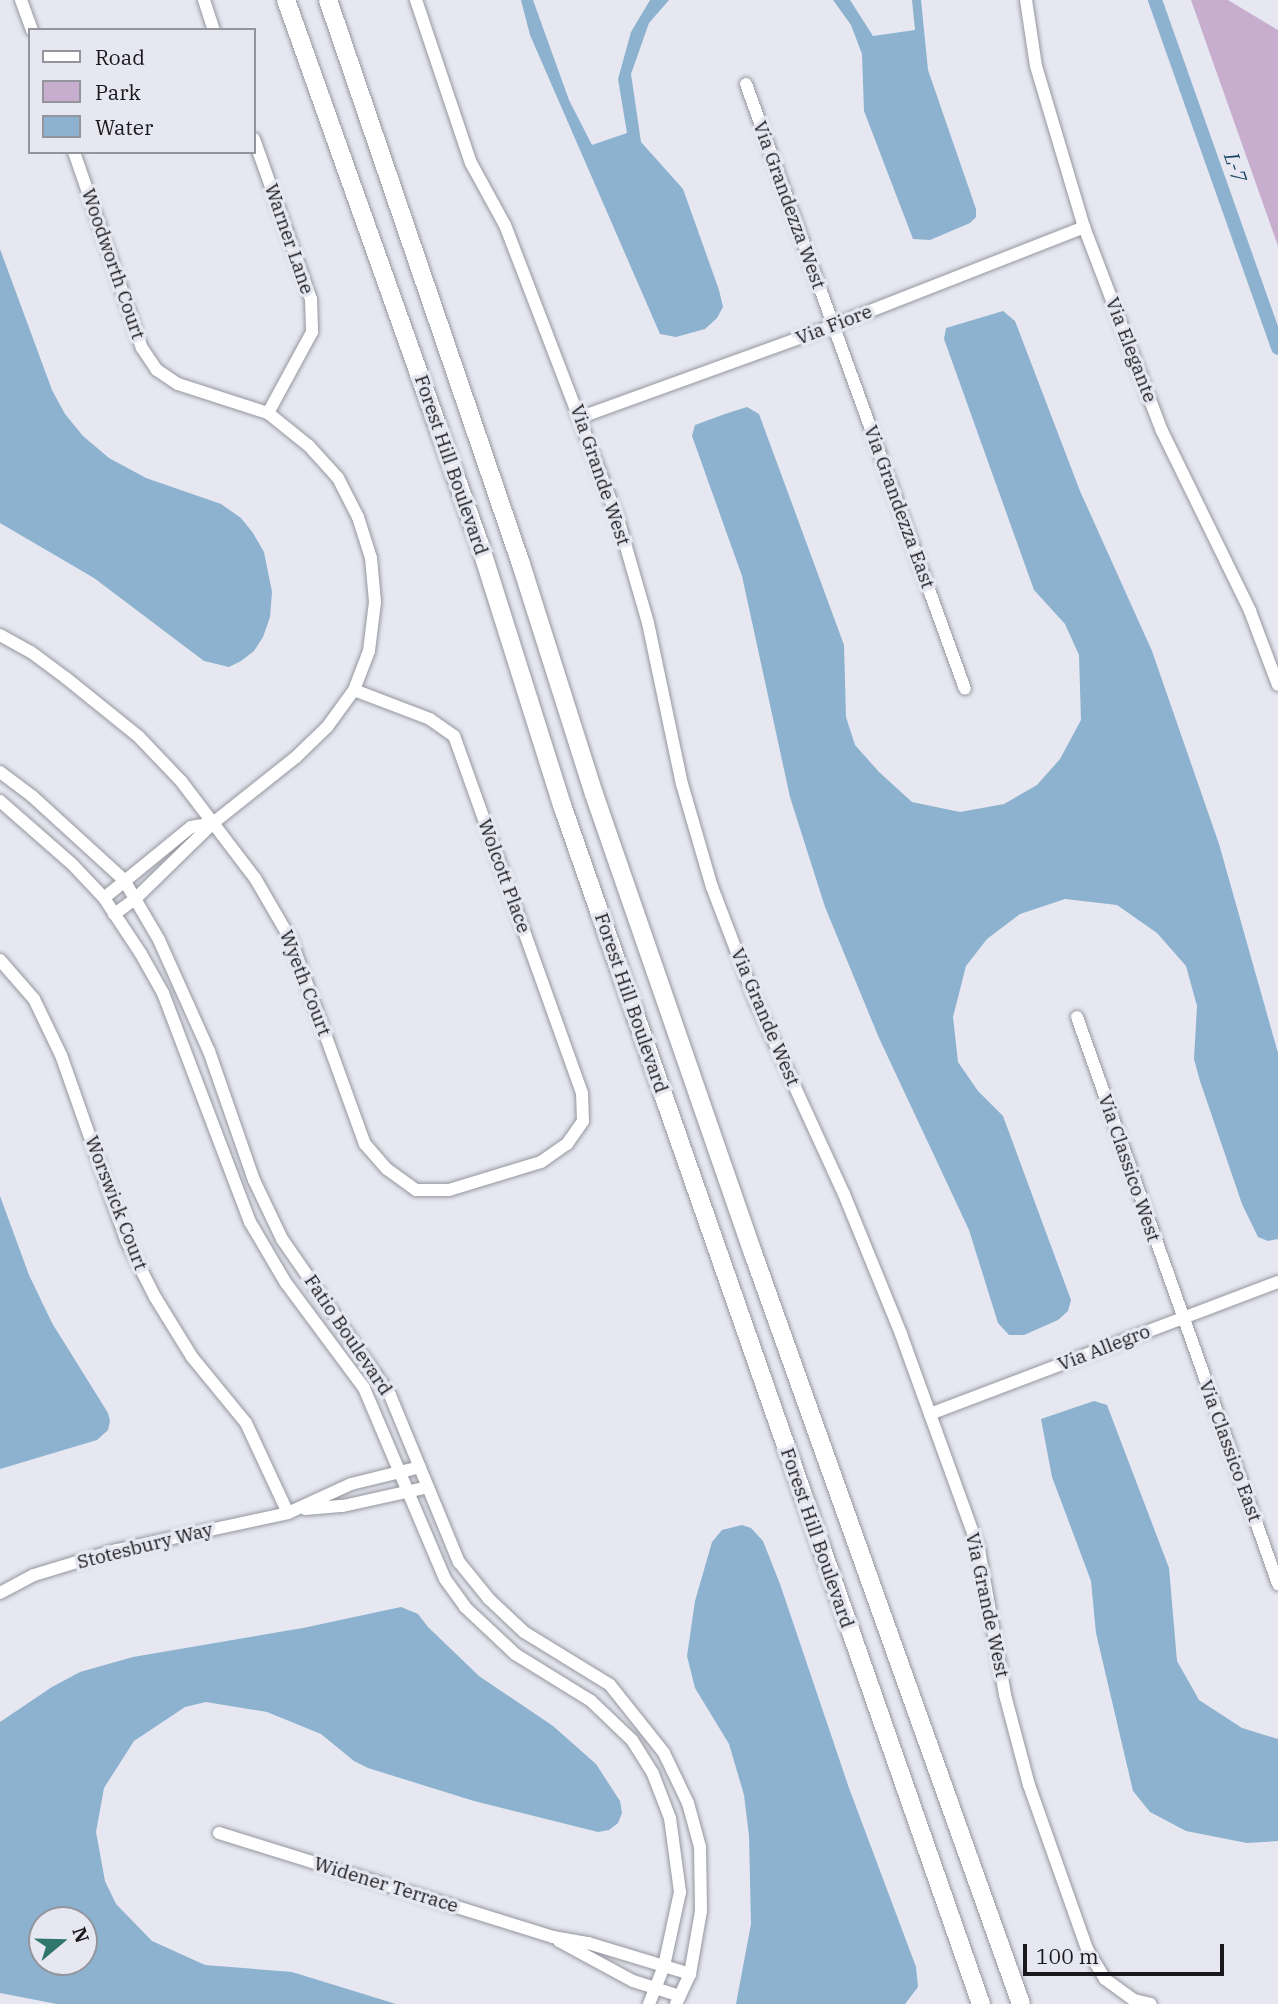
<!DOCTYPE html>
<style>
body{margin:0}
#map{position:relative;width:1278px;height:2004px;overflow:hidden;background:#e6e7f0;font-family:"IBM Plex Serif",serif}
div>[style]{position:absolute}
.green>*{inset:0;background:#c8aece}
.water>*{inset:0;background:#8cb2cf}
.canal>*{height:14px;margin:-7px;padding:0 7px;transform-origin:7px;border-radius:7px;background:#8cb2cf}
.roads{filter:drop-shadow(0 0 2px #95969f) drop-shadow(0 0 2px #95969f)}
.minor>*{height:12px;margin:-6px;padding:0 6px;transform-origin:6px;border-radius:6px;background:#fff}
.secondary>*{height:18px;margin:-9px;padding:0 9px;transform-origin:9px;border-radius:9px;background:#fff}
span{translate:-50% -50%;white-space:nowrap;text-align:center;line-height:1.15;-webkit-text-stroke:7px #e6e7f0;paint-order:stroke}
.street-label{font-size:19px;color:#19191d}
.water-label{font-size:21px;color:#12405e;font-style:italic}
.legend{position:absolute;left:28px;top:28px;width:228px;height:126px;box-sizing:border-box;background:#e6e7f0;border:2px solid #94959c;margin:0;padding:9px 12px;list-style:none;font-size:21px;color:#19191d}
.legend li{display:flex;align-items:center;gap:14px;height:35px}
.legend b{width:35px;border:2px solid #94959c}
.north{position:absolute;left:28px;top:1906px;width:70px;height:70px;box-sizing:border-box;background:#e6e7f0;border:2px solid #94959c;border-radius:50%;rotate:71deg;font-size:19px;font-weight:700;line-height:28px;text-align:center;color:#19191d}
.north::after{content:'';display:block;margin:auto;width:24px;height:32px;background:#30766d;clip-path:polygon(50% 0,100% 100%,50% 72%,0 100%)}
.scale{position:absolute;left:1023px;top:1944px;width:201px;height:32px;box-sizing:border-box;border:4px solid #19191d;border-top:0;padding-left:9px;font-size:21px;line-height:24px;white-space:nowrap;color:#19191d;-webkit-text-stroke:5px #e6e7f0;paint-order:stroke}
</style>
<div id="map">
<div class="green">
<i style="clip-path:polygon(1191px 0,1228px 0,1278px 30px,1278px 246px)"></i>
</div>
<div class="water">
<i style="clip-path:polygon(521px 0,533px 0,569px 100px,592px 145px,627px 133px,618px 79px,631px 32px,650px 0,669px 0,649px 23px,631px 74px,641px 142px,683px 189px,719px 290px,723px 307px,717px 318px,705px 329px,676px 337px,660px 334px,530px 35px)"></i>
<i style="clip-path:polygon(833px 0,850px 0,873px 36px,915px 30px,912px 0,921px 0,928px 70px,976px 209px,976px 217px,970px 223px,930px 240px,913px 239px,864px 111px,862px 54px,851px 25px)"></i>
<i style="clip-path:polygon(0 249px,52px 390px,65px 414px,83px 436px,109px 458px,146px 478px,221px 504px,241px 518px,253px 533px,264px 552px,272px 592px,270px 617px,263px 637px,254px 651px,241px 661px,229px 667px,204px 661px,94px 578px,0 523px)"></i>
<i style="clip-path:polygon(1003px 311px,1015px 321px,1080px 491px,1152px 651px,1219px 844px,1278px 1053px,1278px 1239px,1268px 1241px,1258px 1237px,1242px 1204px,1200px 1081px,1194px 1059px,1197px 1006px,1186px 966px,1157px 933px,1117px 905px,1065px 899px,1020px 914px,987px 939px,966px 966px,953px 1017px,958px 1062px,978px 1091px,1003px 1116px,1071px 1300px,1068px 1311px,1058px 1320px,1024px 1335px,1009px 1335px,998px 1323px,969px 1230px,879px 1038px,825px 907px,790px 797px,742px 576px,692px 436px,695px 425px,725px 414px,747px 407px,759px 414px,844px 645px,846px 717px,855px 745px,879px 772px,912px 802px,960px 812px,1004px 804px,1037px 785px,1060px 759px,1081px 720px,1079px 655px,1065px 624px,1034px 590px,944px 339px,946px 328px)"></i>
<i style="clip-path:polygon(0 1196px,29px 1275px,52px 1323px,108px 1413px,110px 1421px,108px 1430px,97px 1440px,0 1469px)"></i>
<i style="clip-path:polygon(1094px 1401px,1107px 1405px,1169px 1568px,1177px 1661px,1199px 1700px,1242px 1728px,1278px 1739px,1278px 1841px,1247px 1843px,1186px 1831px,1150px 1812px,1133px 1791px,1096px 1633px,1091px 1581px,1052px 1477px,1041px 1419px)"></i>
<i style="clip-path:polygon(742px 1525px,751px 1528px,763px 1541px,780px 1584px,849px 1788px,916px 1967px,918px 1987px,905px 2004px,736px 2004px,751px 1924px,749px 1836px,744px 1795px,729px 1744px,695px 1688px,687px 1656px,695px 1601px,712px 1542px,722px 1530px)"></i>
<i style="clip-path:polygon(evenodd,401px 1607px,418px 1614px,428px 1627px,479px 1676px,553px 1726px,596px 1764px,620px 1801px,622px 1813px,618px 1823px,609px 1830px,598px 1832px,474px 1801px,368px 1768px,354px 1761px,321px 1734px,267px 1712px,206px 1702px,185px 1707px,134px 1741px,104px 1788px,96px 1832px,105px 1881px,116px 1904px,152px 1941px,205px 1965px,292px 1972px,396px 2004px,57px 2004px,0 1993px,0 1722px,52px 1687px,80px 1672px,133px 1657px,303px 1628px,401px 1607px,42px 1920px,84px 1920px,84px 1962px,42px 1962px,42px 1920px)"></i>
</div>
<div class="canal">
<i style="left:1155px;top:0;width:369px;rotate:70.5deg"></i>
</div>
<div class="roads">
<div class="minor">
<i style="left:21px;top:0;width:32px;rotate:70deg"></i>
<i style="left:204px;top:0;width:32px;rotate:72deg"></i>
<i style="left:416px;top:0;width:172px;rotate:71.4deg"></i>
<i style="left:471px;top:163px;width:71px;rotate:61.3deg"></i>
<i style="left:505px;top:225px;width:315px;rotate:69deg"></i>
<i style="left:618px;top:519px;width:108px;rotate:73.9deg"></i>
<i style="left:648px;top:623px;width:165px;rotate:78.1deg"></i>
<i style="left:682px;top:784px;width:107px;rotate:73.8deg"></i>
<i style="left:712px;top:887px;width:123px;rotate:69.1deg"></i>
<i style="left:756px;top:1002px;width:211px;rotate:65.4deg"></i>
<i style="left:844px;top:1194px;width:151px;rotate:67.8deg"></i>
<i style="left:901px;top:1334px;width:230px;rotate:70.1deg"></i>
<i style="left:979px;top:1550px;width:147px;rotate:79.8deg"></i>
<i style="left:1005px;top:1695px;width:93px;rotate:75.1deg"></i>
<i style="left:1029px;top:1785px;width:174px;rotate:70.5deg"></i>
<i style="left:1087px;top:1949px;width:35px;rotate:59deg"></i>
<i style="left:1105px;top:1979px;width:36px;rotate:36deg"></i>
<i style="left:1134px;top:2000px;width:17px;rotate:13deg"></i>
<i style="left:1026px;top:0;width:67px;rotate:81.4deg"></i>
<i style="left:1036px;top:66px;width:168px;rotate:73.4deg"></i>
<i style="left:1084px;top:227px;width:218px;rotate:69.1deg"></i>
<i style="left:1162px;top:431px;width:200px;rotate:63.9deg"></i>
<i style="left:1250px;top:611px;width:79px;rotate:69.3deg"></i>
<i style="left:746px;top:84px;width:643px;rotate:70.1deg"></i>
<i style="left:254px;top:139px;width:170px;rotate:70.4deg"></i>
<i style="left:311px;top:299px;width:33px;rotate:88deg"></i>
<i style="left:312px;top:332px;width:92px;rotate:118.5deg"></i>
<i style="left:74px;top:152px;width:207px;rotate:70.9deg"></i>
<i style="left:142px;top:348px;width:27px;rotate:56deg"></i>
<i style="left:157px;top:370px;width:25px;rotate:34deg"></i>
<i style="left:178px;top:384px;width:95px;rotate:17.9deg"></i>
<i style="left:268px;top:413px;width:53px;rotate:38.8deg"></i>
<i style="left:309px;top:446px;width:43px;rotate:47.8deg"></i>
<i style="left:338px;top:478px;width:44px;rotate:62.9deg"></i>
<i style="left:358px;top:517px;width:43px;rotate:72.4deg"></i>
<i style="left:371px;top:558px;width:44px;rotate:84.8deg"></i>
<i style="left:375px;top:602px;width:49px;rotate:97deg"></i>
<i style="left:369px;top:651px;width:42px;rotate:111deg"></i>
<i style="left:354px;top:690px;width:46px;rotate:126.1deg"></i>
<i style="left:327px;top:727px;width:43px;rotate:135.9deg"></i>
<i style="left:296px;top:757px;width:106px;rotate:141.5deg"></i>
<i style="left:213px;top:823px;width:109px;rotate:135.7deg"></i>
<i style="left:135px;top:899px;width:26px;rotate:144deg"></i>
<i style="left:581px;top:417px;width:267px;rotate:-19.9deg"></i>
<i style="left:832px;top:326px;width:271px;rotate:-21.4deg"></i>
<i style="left:0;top:635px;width:35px;rotate:29deg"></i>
<i style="left:31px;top:652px;width:44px;rotate:36.6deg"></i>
<i style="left:66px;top:678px;width:94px;rotate:38.9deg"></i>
<i style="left:139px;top:737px;width:61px;rotate:46.3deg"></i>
<i style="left:181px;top:781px;width:122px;rotate:52.7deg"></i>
<i style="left:255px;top:878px;width:72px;rotate:59.9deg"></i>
<i style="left:291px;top:940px;width:217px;rotate:70.1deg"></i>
<i style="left:365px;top:1144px;width:33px;rotate:49deg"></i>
<i style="left:387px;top:1169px;width:36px;rotate:36deg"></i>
<i style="left:416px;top:1190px;width:33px"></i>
<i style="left:449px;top:1190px;width:96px;rotate:-16.9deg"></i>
<i style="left:541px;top:1162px;width:32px;rotate:-35deg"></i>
<i style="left:567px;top:1144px;width:28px;rotate:-55deg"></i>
<i style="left:583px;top:1121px;width:28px;rotate:-92deg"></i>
<i style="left:582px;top:1093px;width:379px;rotate:-109.7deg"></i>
<i style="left:454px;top:736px;width:29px;rotate:-145deg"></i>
<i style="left:430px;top:719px;width:81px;rotate:-159.1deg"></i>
<i style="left:0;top:772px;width:40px;rotate:37deg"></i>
<i style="left:32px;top:796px;width:125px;rotate:42.4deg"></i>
<i style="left:124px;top:880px;width:69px;rotate:59.7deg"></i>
<i style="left:159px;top:940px;width:122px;rotate:65.8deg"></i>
<i style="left:209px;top:1051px;width:137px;rotate:70.8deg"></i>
<i style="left:254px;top:1180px;width:65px;rotate:64.6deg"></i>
<i style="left:282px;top:1239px;width:190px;rotate:55.3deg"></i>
<i style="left:390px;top:1395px;width:181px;rotate:67.6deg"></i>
<i style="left:459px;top:1562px;width:48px;rotate:51deg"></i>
<i style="left:489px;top:1599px;width:48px;rotate:43.3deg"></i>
<i style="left:524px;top:1632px;width:101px;rotate:31.6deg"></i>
<i style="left:610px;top:1685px;width:87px;rotate:51.5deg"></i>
<i style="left:664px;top:1753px;width:55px;rotate:64.4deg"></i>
<i style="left:688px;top:1803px;width:46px;rotate:74.7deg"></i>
<i style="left:700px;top:1847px;width:64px;rotate:89.1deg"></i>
<i style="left:701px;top:1911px;width:64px;rotate:99.9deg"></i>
<i style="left:690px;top:1974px;width:33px;rotate:115deg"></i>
<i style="left:0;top:801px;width:96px;rotate:41.2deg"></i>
<i style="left:72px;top:864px;width:47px;rotate:46.7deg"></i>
<i style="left:104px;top:898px;width:67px;rotate:56.5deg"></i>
<i style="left:141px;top:954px;width:45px;rotate:60.6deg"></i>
<i style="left:163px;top:993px;width:245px;rotate:69.2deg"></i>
<i style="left:250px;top:1222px;width:71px;rotate:59.5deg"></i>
<i style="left:286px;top:1283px;width:131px;rotate:53.4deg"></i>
<i style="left:364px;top:1388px;width:207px;rotate:67deg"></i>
<i style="left:445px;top:1579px;width:34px;rotate:54deg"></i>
<i style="left:465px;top:1607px;width:69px;rotate:43.2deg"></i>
<i style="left:515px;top:1654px;width:89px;rotate:31.7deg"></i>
<i style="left:591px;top:1701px;width:57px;rotate:43.6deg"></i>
<i style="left:632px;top:1740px;width:40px;rotate:58deg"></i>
<i style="left:653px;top:1774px;width:47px;rotate:68.9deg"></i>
<i style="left:670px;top:1818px;width:75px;rotate:82.3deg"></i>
<i style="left:680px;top:1892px;width:76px;rotate:102.2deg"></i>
<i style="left:664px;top:1966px;width:41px;rotate:111.5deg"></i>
<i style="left:104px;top:898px;width:112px;rotate:-39.2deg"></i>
<i style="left:191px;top:827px;width:22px;rotate:-10deg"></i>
<i style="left:0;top:960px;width:52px;rotate:48.9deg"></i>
<i style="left:34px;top:999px;width:62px;rotate:64.3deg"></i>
<i style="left:61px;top:1055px;width:198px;rotate:70.6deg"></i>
<i style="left:127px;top:1242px;width:62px;rotate:63deg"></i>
<i style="left:155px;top:1297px;width:70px;rotate:58.3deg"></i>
<i style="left:192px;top:1357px;width:85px;rotate:50.7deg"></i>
<i style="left:246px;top:1423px;width:99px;rotate:65deg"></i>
<i style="left:1077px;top:1017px;width:602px;rotate:70.48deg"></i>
<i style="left:930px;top:1414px;width:372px;rotate:-20.8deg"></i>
<i style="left:305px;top:1509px;width:38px;rotate:-5deg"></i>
<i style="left:343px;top:1506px;width:87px;rotate:-12.6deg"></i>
<i style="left:0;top:1593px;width:38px;rotate:-28deg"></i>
<i style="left:34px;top:1575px;width:87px;rotate:-16.8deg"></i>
<i style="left:117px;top:1550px;width:175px;rotate:-12.2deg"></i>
<i style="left:288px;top:1513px;width:69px;rotate:-24.7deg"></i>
<i style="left:351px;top:1484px;width:71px;rotate:-13.8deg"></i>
<i style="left:219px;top:1833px;width:350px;rotate:17.3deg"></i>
<i style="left:553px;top:1937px;width:36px;rotate:10deg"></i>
<i style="left:588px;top:1943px;width:107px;rotate:16.9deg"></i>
<i style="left:559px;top:1941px;width:84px;rotate:28.4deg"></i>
<i style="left:633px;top:1981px;width:49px;rotate:17.7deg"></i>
</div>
<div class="secondary">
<i style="left:286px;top:0;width:578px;rotate:70.41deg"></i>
<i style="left:480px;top:545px;width:273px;rotate:72.5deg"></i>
<i style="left:562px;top:805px;width:1270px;rotate:70.74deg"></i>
<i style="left:328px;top:0;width:596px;rotate:71.11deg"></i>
<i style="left:521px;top:564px;width:241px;rotate:72.4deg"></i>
<i style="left:594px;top:794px;width:486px;rotate:70.9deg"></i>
<i style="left:753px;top:1253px;width:797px;rotate:70.36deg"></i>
</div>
</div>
<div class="street-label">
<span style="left:789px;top:205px;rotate:70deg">Via Grandezza West</span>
<span style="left:289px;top:239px;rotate:71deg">Warner Lane</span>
<span style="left:113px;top:264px;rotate:71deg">Woodworth Court</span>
<span style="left:834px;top:325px;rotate:-21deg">Via Fiore</span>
<span style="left:1131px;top:350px;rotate:69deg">Via Elegante</span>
<span style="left:451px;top:465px;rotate:71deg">Forest Hill Boulevard</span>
<span style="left:600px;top:475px;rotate:71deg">Via Grande West</span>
<span style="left:899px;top:507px;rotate:70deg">Via Grandezza East</span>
<span style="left:504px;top:876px;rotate:70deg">Wolcott Place</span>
<span style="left:305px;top:983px;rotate:69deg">Wyeth Court</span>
<span style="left:631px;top:1003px;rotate:71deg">Forest Hill Boulevard</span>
<span style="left:765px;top:1017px;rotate:67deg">Via Grande West</span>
<span style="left:1129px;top:1168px;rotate:71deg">Via Classico West</span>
<span style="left:116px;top:1203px;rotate:69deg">Worswick Court</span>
<span style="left:348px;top:1335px;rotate:56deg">Fatio Boulevard</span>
<span style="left:1104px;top:1348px;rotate:-21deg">Via Allegro</span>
<span style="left:1230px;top:1451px;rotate:70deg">Via Classico East</span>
<span style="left:817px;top:1538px;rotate:71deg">Forest Hill Boulevard</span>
<span style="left:145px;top:1546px;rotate:-14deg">Stotesbury Way</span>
<span style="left:987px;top:1605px;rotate:78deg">Via Grande West</span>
<span style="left:386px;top:1885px;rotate:17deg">Widener Terrace</span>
</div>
<div class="water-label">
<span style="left:1236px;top:167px;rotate:71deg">L-7</span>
</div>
<ul class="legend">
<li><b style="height:9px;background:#fff"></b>Road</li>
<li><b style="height:19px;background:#c8aece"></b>Park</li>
<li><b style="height:19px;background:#8cb2cf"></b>Water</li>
</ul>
<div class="north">N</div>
<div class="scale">100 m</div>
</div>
